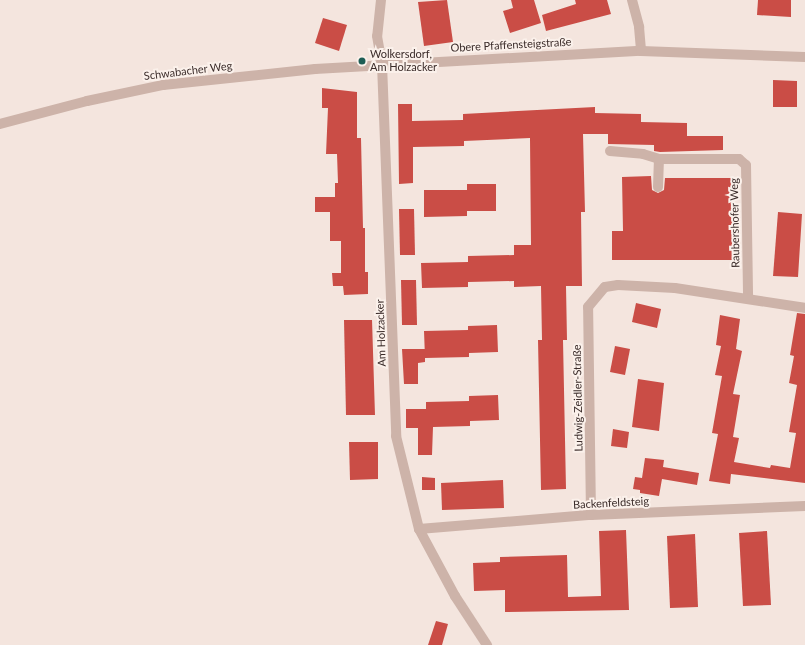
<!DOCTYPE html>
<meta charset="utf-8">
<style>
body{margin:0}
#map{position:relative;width:805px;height:645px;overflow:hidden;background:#f4e5de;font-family:Lato,sans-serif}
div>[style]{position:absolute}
.building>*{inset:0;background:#ca4d46}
.minor>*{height:10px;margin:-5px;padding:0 5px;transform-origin:5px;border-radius:5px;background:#cdb3a9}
.dots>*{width:11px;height:11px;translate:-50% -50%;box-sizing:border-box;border:2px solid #fbf1eb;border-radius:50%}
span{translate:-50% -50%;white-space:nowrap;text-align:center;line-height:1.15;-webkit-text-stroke:4px #fbf1eb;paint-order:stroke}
.street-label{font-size:11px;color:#3a2b29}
.poi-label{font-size:11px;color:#3a2b29}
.left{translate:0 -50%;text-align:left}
</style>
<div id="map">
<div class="building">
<i style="clip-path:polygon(447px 0,453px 42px,424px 46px,418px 2px)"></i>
<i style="clip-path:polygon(511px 0,534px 0,541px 23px,510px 33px,503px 11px,513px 8px)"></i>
<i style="clip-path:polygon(575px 0,607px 0,611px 14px,546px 31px,542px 15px,576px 4px)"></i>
<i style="clip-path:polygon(758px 0,791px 0,791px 17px,757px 15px)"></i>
<i style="clip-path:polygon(323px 18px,347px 25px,339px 51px,315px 43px)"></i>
<i style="clip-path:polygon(773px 80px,797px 81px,797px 107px,773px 107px)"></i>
<i style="clip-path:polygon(322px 88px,357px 92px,357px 138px,361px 138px,363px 228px,365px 228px,365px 272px,368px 272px,368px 294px,344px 295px,343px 286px,333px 286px,332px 273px,341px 273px,341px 241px,330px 241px,330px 212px,315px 212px,315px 197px,335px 197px,335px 183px,338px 183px,337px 154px,326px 154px,328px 108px,322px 108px)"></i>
<i style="clip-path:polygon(398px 104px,412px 104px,412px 121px,463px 120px,463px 114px,595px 107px,595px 113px,641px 114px,641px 122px,687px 123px,687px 136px,723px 136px,723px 150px,660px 152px,654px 151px,654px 145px,608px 144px,608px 134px,583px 134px,585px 212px,581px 212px,582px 286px,566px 286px,567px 340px,563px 340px,566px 489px,541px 490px,538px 340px,542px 340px,541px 286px,514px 287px,514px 281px,468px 282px,468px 287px,422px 288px,421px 263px,468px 262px,468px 256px,514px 255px,514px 245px,531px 245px,530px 138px,464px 141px,464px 146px,413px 147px,413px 183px,399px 184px)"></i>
<i style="clip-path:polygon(651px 176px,652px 190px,658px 193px,664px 190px,665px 178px,732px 178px,732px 260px,612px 260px,612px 231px,623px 231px,622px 177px)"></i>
<i style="clip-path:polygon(467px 184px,496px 184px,496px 211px,467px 211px,467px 216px,424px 217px,424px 190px,467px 190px)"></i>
<i style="clip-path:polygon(399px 209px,414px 209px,415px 255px,400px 255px)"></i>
<i style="clip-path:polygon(778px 212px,802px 214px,798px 277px,773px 276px)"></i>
<i style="clip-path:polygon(401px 280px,416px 280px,417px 325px,402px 325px)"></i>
<i style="clip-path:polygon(636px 303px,661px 309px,657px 328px,632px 322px)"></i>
<i style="clip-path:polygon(797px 313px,805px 314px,805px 483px,731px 474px,730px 484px,709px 481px,718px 434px,712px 433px,722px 376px,715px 375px,721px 346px,716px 345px,720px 315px,740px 319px,736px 349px,742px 351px,733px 394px,740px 395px,733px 437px,739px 438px,734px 462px,770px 468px,771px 465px,790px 468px,796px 433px,789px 432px,797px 385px,789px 383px,794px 356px,790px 355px)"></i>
<i style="clip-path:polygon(344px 320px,372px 320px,375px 415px,346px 415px)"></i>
<i style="clip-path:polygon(497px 325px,498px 352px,469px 353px,469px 357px,425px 358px,424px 331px,468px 330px,468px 326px)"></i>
<i style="clip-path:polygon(615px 346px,630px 349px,625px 375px,610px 372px)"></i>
<i style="clip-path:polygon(402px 349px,425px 349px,425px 362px,418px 363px,418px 384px,404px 384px)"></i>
<i style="clip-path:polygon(638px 379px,664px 383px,659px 431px,632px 427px)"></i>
<i style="clip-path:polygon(498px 395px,499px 420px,470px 421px,470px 426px,433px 427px,432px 455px,418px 455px,418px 428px,406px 428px,406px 409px,426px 409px,426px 402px,469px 401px,469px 396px)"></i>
<i style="clip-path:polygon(613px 429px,629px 432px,627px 448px,611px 446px)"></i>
<i style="clip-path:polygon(349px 442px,378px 442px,378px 479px,350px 480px)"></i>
<i style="clip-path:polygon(645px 458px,664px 460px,663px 467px,699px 473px,697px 485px,662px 479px,659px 496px,640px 493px,640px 490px,633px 489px,635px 477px,642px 478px)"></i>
<i style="clip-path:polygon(422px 477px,435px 478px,435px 490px,422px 490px)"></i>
<i style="clip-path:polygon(503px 480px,504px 508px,442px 510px,441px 483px)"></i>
<i style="clip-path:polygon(626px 530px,629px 610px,505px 612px,505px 590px,474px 591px,473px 563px,500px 562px,500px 557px,567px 555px,568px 597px,601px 596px,599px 531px)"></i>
<i style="clip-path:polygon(767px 531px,771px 605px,743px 606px,739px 533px)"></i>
<i style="clip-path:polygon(695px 534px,698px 607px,670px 608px,667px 536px)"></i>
<i style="clip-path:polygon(436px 621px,448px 624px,442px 645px,428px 645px)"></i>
</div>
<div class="minor">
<i style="left:381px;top:0;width:36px;rotate:96deg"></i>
<i style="left:377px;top:36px;width:28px;rotate:80deg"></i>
<i style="left:382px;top:64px;width:372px;rotate:87.8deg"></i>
<i style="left:396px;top:436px;width:96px;rotate:76.1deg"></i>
<i style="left:419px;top:529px;width:76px;rotate:61.8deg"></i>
<i style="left:455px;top:596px;width:59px;rotate:56.9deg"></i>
<i style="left:632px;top:0;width:28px;rotate:75deg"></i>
<i style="left:639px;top:27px;width:24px;rotate:85deg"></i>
<i style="left:0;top:124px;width:90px;rotate:-14.8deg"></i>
<i style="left:87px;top:101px;width:78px;rotate:-11.9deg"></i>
<i style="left:163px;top:85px;width:153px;rotate:-6deg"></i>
<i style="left:315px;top:69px;width:326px;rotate:-3.2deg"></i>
<i style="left:641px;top:51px;width:164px;rotate:2.1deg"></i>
<i style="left:610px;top:151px;width:33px;rotate:5deg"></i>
<i style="left:643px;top:154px;width:17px;rotate:17deg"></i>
<i style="left:659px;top:159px;width:80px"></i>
<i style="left:739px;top:159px;width:9px;rotate:41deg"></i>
<i style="left:746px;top:165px;width:132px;rotate:89.1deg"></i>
<i style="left:658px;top:187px;width:28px;rotate:-88deg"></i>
<i style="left:591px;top:515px;width:208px;rotate:-90.8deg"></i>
<i style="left:588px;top:307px;width:26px;rotate:-50deg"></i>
<i style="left:605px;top:287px;width:13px;rotate:-9deg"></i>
<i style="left:618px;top:285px;width:57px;rotate:3deg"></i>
<i style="left:675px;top:288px;width:132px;rotate:8.7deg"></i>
<i style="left:419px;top:529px;width:173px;rotate:-4.7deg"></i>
<i style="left:591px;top:515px;width:214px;rotate:-2.4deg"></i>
</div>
<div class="dots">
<i style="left:362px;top:61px;background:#1d5d55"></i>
</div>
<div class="street-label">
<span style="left:511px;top:45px;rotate:-3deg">Obere Pfaffensteigstraße</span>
<span style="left:188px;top:71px;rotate:-7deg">Schwabacher Weg</span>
<span style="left:735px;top:223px;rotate:-91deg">Raubershofer Weg</span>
<span style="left:381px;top:333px;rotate:-92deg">Am Holzacker</span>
<span style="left:578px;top:398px;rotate:-91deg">Ludwig-Zeidler-Straße</span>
<span style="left:611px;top:503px;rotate:-3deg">Backenfeldsteig</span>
</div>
<div class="poi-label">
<span class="left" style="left:370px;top:61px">Wolkersdorf,<br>Am Holzacker</span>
</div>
</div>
